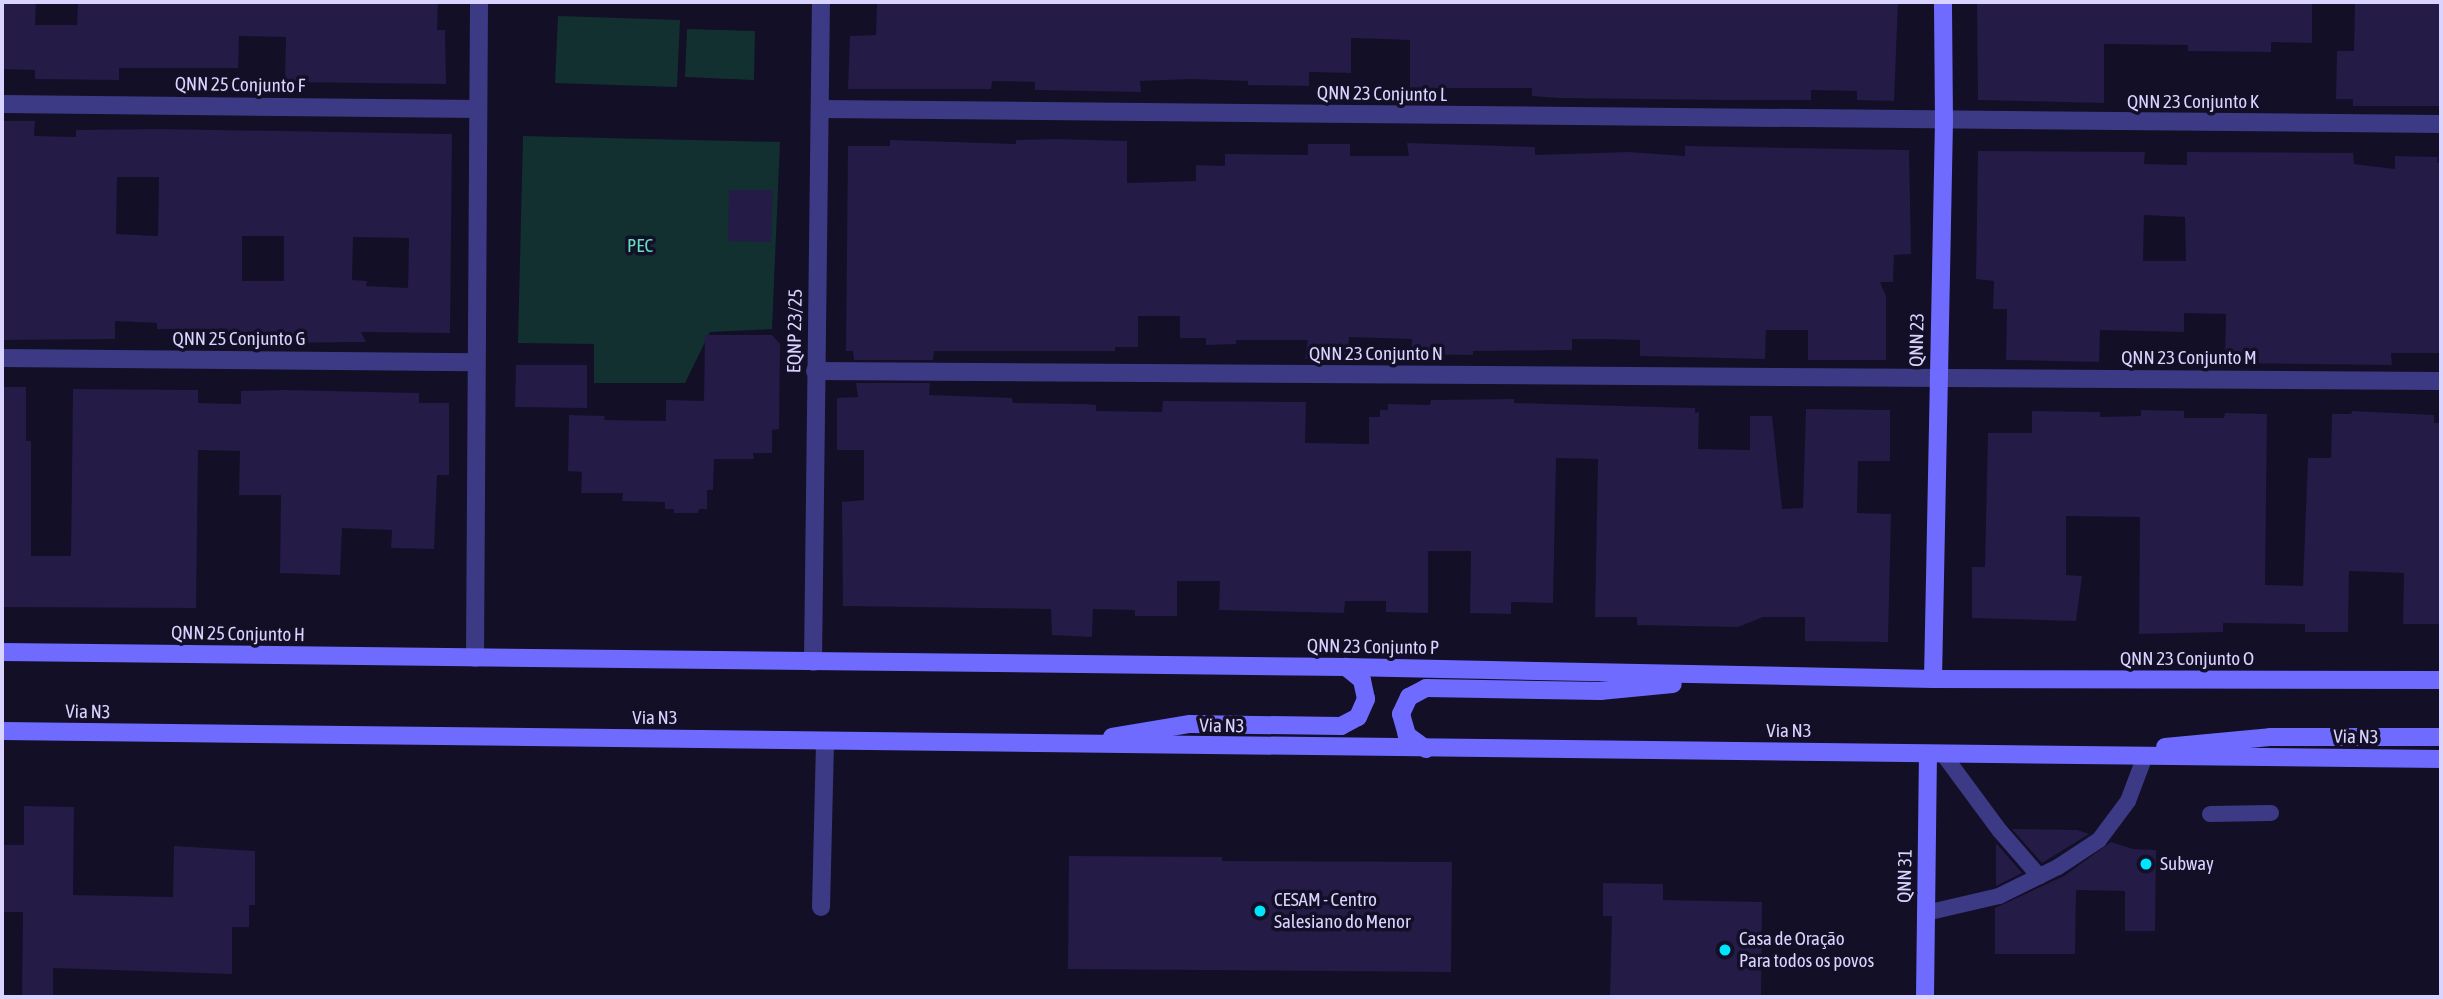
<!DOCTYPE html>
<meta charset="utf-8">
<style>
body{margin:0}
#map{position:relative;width:2443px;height:999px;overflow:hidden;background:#130f26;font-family:"Asap Condensed",sans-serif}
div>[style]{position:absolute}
.green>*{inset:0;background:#12302f}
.building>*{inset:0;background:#241b47}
.lane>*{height:16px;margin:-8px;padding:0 8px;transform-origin:8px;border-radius:8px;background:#3d3a85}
.street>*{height:18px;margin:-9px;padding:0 9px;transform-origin:9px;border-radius:9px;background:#3d3a85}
.secondary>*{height:18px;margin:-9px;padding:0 9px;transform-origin:9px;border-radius:9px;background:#6f6bff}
.dots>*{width:19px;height:19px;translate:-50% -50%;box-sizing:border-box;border:4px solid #130f26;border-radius:50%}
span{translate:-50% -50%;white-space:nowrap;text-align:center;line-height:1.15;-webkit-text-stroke:7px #130f26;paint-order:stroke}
.street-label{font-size:19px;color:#d9d4ff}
.park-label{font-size:19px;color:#5fe0c0}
.poi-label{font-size:19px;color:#d9d4ff}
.left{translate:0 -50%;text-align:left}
.frame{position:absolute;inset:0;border:4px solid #d9d4ff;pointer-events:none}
</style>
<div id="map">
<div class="green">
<i style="clip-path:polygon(558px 16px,680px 20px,677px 87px,555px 83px)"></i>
<i style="clip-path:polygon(687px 29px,755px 31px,754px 80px,685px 77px)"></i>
<i style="clip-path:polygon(523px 136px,780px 142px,772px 329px,710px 332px,685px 383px,594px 383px,594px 344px,518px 343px)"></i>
</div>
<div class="building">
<i style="clip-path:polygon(2px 2px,36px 2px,35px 25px,77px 25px,78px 2px,438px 2px,437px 30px,445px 30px,446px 84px,285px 82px,286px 37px,239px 36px,238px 68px,119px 68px,119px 80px,35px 79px,35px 70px,2px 69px)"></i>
<i style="clip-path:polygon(877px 2px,1898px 2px,1894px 101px,1857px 100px,1857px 91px,1811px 90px,1811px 100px,1726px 100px,1559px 98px,1532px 96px,1532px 88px,1410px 88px,1410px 40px,1351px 38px,1351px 73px,1309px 72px,1309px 86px,1248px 85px,1248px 81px,1191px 79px,1140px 81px,1141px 92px,1035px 90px,1035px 82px,992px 81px,991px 89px,848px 89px,850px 36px,876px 35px)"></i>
<i style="clip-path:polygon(1977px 2px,2312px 2px,2312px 43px,2271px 42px,2271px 52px,2188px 51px,2188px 45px,2104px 44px,2104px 103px,1978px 100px)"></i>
<i style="clip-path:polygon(2355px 2px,2441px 2px,2441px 106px,2353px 106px,2353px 99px,2336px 99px,2337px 51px,2354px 51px)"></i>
<i style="clip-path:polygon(evenodd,2px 121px,35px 121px,34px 136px,76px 137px,76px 130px,159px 129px,452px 134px,450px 333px,361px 332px,366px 342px,240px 343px,241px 335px,224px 335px,225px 329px,157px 329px,157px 323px,115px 321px,115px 339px,2px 340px,2px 121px,117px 177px,159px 177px,158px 236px,116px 234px,117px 177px,2px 121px,242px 236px,284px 236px,284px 281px,242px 281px,242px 236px,2px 121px,353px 237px,409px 238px,408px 288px,366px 286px,367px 281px,352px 280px,353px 237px)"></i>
<i style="clip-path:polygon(1056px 139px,1127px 141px,1127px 183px,1196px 181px,1196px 165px,1225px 166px,1225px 154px,1308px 155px,1308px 144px,1350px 144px,1350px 156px,1409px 156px,1407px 143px,1535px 147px,1535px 155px,1629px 152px,1685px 156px,1685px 146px,1909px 150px,1911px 254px,1894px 255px,1893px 282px,1880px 282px,1886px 296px,1886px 360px,1808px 360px,1808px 330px,1766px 330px,1765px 359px,1640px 356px,1640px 340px,1604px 339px,1572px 339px,1572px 350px,1473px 351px,1473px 355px,1411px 354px,1412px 339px,1349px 337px,1347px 360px,1305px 359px,1308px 340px,1236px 340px,1236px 344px,1206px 345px,1206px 338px,1180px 338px,1180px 316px,1138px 316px,1138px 347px,1115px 347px,1115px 351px,934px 351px,933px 360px,854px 360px,853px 351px,846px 351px,848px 146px,890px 146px,890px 140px,1016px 144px,1016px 140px)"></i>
<i style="clip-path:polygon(evenodd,1978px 151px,2145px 152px,2144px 164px,2187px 165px,2187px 152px,2353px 153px,2354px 164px,2395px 169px,2395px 156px,2438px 157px,2437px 163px,2441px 163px,2441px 353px,2391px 353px,2392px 365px,2225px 363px,2226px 314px,2184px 313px,2184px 332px,2100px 330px,2099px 362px,2006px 360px,2007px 309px,1993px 309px,1994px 281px,1976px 279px,1978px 151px,2144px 215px,2185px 217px,2186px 261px,2143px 261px,2144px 215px)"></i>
<i style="clip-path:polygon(729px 190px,773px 190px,771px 242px,728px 241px)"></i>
<i style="clip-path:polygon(705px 335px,772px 335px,780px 344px,779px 429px,772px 430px,772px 453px,753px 453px,754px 459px,714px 459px,713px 490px,707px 490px,707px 509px,699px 509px,698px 513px,674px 513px,674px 509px,665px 509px,665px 502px,622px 501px,623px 493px,581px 493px,582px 472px,568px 471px,569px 415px,605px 416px,604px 420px,666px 421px,666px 400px,704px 401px)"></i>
<i style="clip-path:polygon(516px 365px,587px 365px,587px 408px,515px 407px)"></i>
<i style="clip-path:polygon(856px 383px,930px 383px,929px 395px,1012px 398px,1013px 403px,1086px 404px,1096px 405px,1096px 411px,1162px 412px,1163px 401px,1306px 402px,1305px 443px,1369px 444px,1369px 417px,1380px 417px,1380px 410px,1388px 410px,1388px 404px,1430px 405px,1431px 400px,1514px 399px,1514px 403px,1695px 408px,1695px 413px,1699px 412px,1698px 449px,1750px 450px,1750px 416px,1772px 416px,1782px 509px,1803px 508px,1806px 409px,1890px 410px,1890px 461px,1858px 461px,1857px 513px,1891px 514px,1888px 642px,1805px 641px,1805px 617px,1763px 617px,1738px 627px,1637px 625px,1637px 617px,1595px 617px,1598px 459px,1556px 458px,1553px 603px,1511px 602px,1511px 614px,1470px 613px,1471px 551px,1428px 551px,1428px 613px,1386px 612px,1386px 601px,1345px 601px,1344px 613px,1219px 610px,1220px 581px,1177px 581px,1177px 616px,1135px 616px,1135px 610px,1093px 609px,1092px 637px,1052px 635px,1051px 609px,843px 606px,842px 502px,864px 500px,864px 450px,837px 450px,837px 398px,858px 397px)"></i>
<i style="clip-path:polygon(2px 387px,26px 387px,26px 441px,31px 441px,31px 556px,71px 556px,73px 389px,198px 390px,198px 403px,241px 404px,241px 391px,283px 390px,419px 393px,419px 403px,449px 403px,449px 475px,437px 475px,434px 549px,391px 548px,392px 530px,342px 528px,340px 575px,280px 573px,281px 495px,239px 495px,240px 451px,198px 450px,196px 608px,2px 607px)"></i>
<i style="clip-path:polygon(2141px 410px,2184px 411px,2184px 418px,2224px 418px,2225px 413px,2267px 414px,2265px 585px,2303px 586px,2308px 458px,2331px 458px,2332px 414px,2351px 414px,2352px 411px,2434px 415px,2434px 423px,2441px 423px,2441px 624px,2403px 624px,2404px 573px,2349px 571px,2348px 632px,2305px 632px,2305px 624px,2223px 623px,2223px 632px,2139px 634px,2140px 517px,2066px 516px,2066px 575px,2082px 576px,2076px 621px,1972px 618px,1972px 567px,1985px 567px,1988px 433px,2032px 433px,2032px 411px,2100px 412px,2100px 417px,2141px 416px)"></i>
<i style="clip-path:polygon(24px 806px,74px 807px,73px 895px,173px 897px,174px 846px,255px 851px,255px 905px,249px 905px,249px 927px,232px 927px,232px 974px,53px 968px,53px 997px,22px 997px,23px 912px,2px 912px,2px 845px,24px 845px)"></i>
<i style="clip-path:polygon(2012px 829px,2077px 830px,2089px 834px,2042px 863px)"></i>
<i style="clip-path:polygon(2111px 842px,2133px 849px,2156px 850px,2155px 931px,2125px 931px,2125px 891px,2076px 890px,2075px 954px,1995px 954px,1995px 908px,2064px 876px)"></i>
<i style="clip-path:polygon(1996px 843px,2022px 873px,1996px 886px)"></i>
<i style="clip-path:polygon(1069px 856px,1222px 857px,1222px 861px,1452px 862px,1451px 972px,1068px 969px)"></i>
<i style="clip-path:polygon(1603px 883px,1663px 884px,1663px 900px,1762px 902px,1761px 997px,1610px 997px,1612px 916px,1603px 916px)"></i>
</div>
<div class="lane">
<i style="left:1943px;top:754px;width:96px;rotate:53.5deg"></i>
<i style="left:2000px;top:831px;width:60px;rotate:49.1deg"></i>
<i style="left:2210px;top:814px;width:61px;rotate:-0.9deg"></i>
<i style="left:1926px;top:913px;width:75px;rotate:-13.1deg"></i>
<i style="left:1999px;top:896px;width:66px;rotate:-26.2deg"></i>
<i style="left:2058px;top:867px;width:49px;rotate:-33.4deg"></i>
<i style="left:2099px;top:840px;width:49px;rotate:-53.4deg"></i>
<i style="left:2128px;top:801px;width:48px;rotate:-69.3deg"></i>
</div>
<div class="street">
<i style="left:2px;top:104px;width:476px;rotate:0.6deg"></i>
<i style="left:820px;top:109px;width:1621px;rotate:0.53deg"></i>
<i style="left:2px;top:358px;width:473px;rotate:0.5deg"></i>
<i style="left:815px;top:371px;width:1626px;rotate:0.35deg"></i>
<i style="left:475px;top:658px;width:656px;rotate:-89.65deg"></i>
<i style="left:813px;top:662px;width:660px;rotate:-89.31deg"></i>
<i style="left:821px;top:907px;width:165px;rotate:-88.6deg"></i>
</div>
<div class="secondary">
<i style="left:2px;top:652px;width:1344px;rotate:0.64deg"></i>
<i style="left:1346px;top:667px;width:587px;rotate:1.17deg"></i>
<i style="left:1933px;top:679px;width:508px;rotate:0.11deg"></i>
<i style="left:1933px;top:679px;width:558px;rotate:-88.87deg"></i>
<i style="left:1944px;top:121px;width:119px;rotate:-90.5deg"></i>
<i style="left:2px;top:731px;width:2439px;rotate:0.66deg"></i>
<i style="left:1112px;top:737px;width:79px;rotate:-9.5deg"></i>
<i style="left:1190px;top:724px;width:151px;rotate:0.8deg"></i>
<i style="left:1341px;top:726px;width:19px;rotate:-28deg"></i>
<i style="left:1358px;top:717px;width:20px;rotate:-66deg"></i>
<i style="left:1366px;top:699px;width:19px;rotate:-102deg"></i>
<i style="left:1362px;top:680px;width:21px;rotate:-141deg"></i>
<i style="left:2165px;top:747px;width:105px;rotate:-5.4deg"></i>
<i style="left:2270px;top:737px;width:171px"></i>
<i style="left:1426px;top:749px;width:24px;rotate:-144deg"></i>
<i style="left:1407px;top:735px;width:22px;rotate:-106deg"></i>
<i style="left:1401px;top:714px;width:19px;rotate:-65deg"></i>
<i style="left:1409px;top:697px;width:19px;rotate:-28deg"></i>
<i style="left:1426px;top:688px;width:174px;rotate:1deg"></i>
<i style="left:1600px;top:691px;width:73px;rotate:-5.5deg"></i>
<i style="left:1925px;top:997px;width:242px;rotate:-89.3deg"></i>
</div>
<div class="dots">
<i style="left:2146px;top:864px;background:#00e5ff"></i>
<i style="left:1260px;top:911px;background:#00e5ff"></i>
<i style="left:1725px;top:950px;background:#00e5ff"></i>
</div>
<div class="street-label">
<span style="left:240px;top:85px;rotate:1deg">QNN 25 Conjunto F</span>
<span style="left:1382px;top:94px;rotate:1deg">QNN 23 Conjunto L</span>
<span style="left:2193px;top:102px">QNN 23 Conjunto K</span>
<span style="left:795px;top:331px;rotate:-89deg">EQNP 23/25</span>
<span style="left:239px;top:339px">QNN 25 Conjunto G</span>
<span style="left:1917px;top:340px;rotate:-89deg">QNN 23</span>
<span style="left:1376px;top:354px">QNN 23 Conjunto N</span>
<span style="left:2189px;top:358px">QNN 23 Conjunto M</span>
<span style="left:238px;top:634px;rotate:1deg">QNN 25 Conjunto H</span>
<span style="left:1373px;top:647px;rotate:1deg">QNN 23 Conjunto P</span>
<span style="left:2187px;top:659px">QNN 23 Conjunto O</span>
<span style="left:88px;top:712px;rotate:1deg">Via N3</span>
<span style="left:655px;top:718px">Via N3</span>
<span style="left:1222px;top:726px;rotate:1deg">Via N3</span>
<span style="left:1789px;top:731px">Via N3</span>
<span style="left:2356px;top:737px;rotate:1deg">Via N3</span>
<span style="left:1905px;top:876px;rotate:-89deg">QNN 31</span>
</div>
<div class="park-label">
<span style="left:640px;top:246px">PEC</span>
</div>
<div class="poi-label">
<span class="left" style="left:2160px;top:864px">Subway</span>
<span class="left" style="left:1274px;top:911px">CESAM - Centro<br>Salesiano do Menor</span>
<span class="left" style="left:1739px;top:950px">Casa de Oração<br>Para todos os povos</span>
</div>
<div class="frame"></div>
</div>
